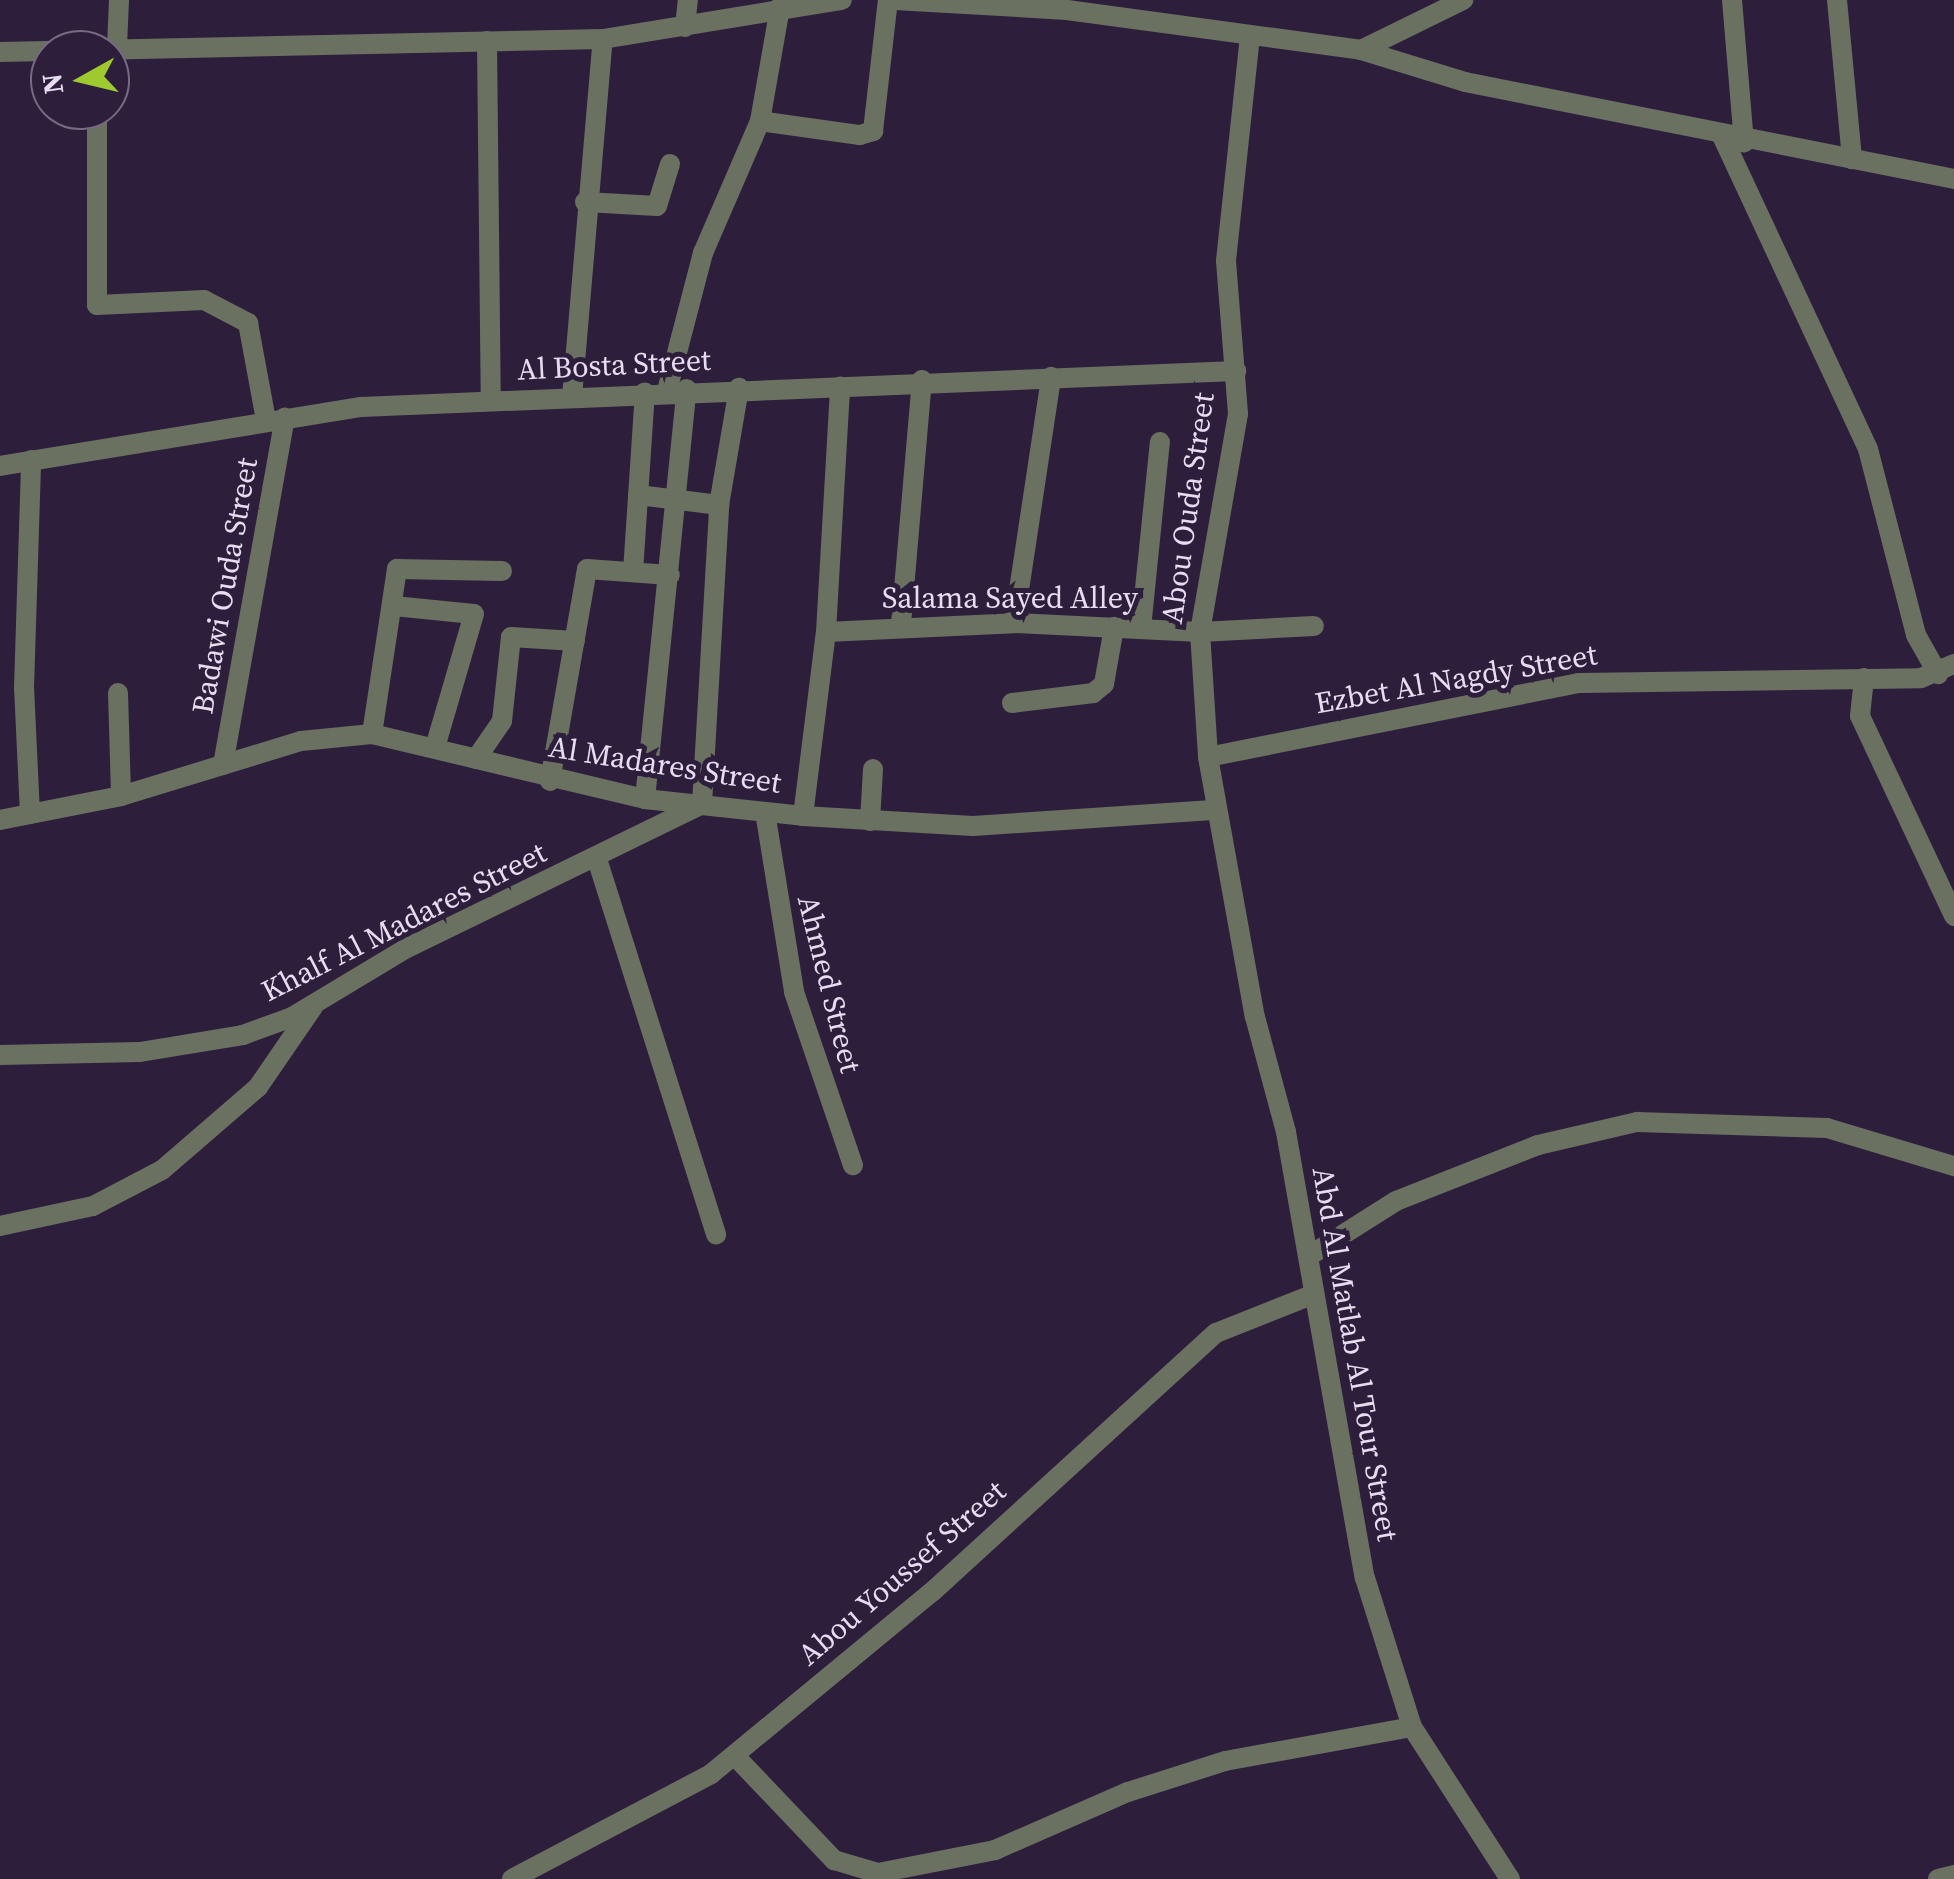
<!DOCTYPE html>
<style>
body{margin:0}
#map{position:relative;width:1954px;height:1879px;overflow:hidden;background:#2d1f3c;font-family:"Source Serif 4",serif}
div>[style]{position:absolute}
.minor>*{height:20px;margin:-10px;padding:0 10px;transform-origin:10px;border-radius:10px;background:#6a7161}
span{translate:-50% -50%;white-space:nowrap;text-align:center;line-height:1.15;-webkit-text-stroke:10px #2d1f3c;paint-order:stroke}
.street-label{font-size:30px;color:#e6ddf1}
.north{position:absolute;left:30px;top:30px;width:100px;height:100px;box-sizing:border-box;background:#2d1f3c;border:2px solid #776b84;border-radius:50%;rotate:262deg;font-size:28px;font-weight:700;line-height:40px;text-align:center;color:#e6ddf1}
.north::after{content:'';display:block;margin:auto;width:35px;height:45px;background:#9eca2f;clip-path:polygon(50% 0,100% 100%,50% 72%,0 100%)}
</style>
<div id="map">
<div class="minor">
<i style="left:895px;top:0;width:172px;rotate:3.3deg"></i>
<i style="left:1067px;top:10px;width:297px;rotate:7.7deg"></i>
<i style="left:1361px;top:50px;width:109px;rotate:17.1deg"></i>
<i style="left:1465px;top:82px;width:499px;rotate:11.2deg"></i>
<i style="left:1732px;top:0;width:143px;rotate:85.2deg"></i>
<i style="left:1837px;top:0;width:160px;rotate:84.6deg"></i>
<i style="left:685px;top:27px;width:27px;rotate:-84deg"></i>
<i style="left:1250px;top:36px;width:226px;rotate:96.1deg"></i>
<i style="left:1226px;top:261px;width:153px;rotate:85.5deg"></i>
<i style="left:1238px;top:414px;width:221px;rotate:99.9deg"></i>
<i style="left:1200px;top:632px;width:125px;rotate:86.3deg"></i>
<i style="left:1208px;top:757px;width:264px;rotate:79.8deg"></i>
<i style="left:1255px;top:1017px;width:119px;rotate:74.9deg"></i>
<i style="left:1286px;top:1132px;width:453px;rotate:80deg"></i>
<i style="left:1365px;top:1578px;width:156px;rotate:72.5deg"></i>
<i style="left:1412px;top:1727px;width:181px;rotate:57.2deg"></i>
<i style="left:487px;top:41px;width:360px;rotate:89.4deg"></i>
<i style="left:117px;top:46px;width:46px;rotate:-87.5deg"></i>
<i style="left:1361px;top:50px;width:114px;rotate:-26.1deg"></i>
<i style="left:0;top:52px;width:603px;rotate:-1.24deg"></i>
<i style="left:603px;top:39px;width:242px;rotate:-9.3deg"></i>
<i style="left:97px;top:110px;width:195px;rotate:90deg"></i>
<i style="left:97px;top:305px;width:107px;rotate:-2.7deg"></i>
<i style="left:204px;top:300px;width:50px;rotate:27.6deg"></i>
<i style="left:248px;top:323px;width:99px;rotate:79.5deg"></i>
<i style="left:760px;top:121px;width:101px;rotate:8deg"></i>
<i style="left:860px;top:135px;width:14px;rotate:-17deg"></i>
<i style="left:873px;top:131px;width:132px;rotate:-83.5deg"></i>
<i style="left:1723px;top:138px;width:343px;rotate:65deg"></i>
<i style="left:1868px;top:449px;width:192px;rotate:75.5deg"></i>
<i style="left:1916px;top:635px;width:45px;rotate:60.6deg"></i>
<i style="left:585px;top:202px;width:72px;rotate:3.2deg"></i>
<i style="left:657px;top:206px;width:44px;rotate:-72.8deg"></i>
<i style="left:667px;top:391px;width:143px;rotate:-75.4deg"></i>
<i style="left:703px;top:253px;width:144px;rotate:-66.6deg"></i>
<i style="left:760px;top:121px;width:116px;rotate:-80deg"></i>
<i style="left:572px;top:397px;width:359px;rotate:-85.1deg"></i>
<i style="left:0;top:466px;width:366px;rotate:-9.3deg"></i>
<i style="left:361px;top:407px;width:876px;rotate:-2.36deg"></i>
<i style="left:638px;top:495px;width:82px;rotate:7deg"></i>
<i style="left:633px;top:572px;width:180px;rotate:-86.2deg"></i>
<i style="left:394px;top:606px;width:80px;rotate:5.7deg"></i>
<i style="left:474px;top:614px;width:139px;rotate:106.3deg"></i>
<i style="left:1014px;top:623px;width:249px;rotate:-81.4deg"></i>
<i style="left:901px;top:624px;width:245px;rotate:-85.1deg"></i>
<i style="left:1141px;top:628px;width:187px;rotate:-84.2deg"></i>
<i style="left:826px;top:632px;width:188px;rotate:-2.7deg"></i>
<i style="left:1014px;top:623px;width:186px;rotate:2.8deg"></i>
<i style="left:1200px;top:632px;width:114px;rotate:-3deg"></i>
<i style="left:1864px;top:678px;width:38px;rotate:96deg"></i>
<i style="left:1860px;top:716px;width:221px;rotate:64.8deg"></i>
<i style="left:118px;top:693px;width:103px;rotate:88.3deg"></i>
<i style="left:1012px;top:703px;width:82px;rotate:-7deg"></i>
<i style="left:1093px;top:693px;width:14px;rotate:-39deg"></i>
<i style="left:1104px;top:684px;width:58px;rotate:-80deg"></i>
<i style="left:372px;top:734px;width:167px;rotate:-81.4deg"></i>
<i style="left:397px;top:569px;width:105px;rotate:1.1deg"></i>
<i style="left:1208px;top:757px;width:378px;rotate:-11.3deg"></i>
<i style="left:1579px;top:683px;width:342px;rotate:-0.8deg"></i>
<i style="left:1921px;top:678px;width:36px;rotate:-23deg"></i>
<i style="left:476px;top:759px;width:46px;rotate:-55.6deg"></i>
<i style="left:502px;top:721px;width:84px;rotate:-83.9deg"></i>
<i style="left:511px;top:637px;width:64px;rotate:3.6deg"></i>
<i style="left:223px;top:765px;width:353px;rotate:-79.9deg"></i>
<i style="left:550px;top:781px;width:215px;rotate:-80.1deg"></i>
<i style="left:587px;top:569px;width:83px;rotate:4.1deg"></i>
<i style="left:645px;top:799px;width:412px;rotate:-84.2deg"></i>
<i style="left:765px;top:812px;width:182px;rotate:80.8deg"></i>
<i style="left:794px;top:992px;width:183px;rotate:71.2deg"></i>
<i style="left:30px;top:814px;width:126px;rotate:-92.7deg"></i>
<i style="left:24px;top:688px;width:228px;rotate:-88.2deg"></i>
<i style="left:803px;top:816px;width:185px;rotate:-82.9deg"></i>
<i style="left:826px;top:632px;width:246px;rotate:-86.7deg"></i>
<i style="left:0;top:820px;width:123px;rotate:-11.2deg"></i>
<i style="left:121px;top:796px;width:188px;rotate:-17deg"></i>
<i style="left:301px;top:741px;width:71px;rotate:-5.6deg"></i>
<i style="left:372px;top:734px;width:281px;rotate:13.4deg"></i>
<i style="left:645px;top:799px;width:159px;rotate:6.1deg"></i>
<i style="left:803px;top:816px;width:170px;rotate:3.4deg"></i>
<i style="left:973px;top:826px;width:244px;rotate:-3.8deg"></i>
<i style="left:870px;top:821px;width:52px;rotate:-86.7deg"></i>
<i style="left:597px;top:859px;width:394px;rotate:72.4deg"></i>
<i style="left:0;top:1055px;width:140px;rotate:-1.2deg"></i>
<i style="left:140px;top:1052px;width:104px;rotate:-9.4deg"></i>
<i style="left:243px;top:1035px;width:52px;rotate:-20.2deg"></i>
<i style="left:292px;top:1017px;width:132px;rotate:-31deg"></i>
<i style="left:405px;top:949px;width:331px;rotate:-26deg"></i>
<i style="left:702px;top:804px;width:299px;rotate:-86.7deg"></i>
<i style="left:719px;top:505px;width:119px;rotate:-80.3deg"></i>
<i style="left:0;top:1226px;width:95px;rotate:-12.1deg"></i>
<i style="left:93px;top:1206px;width:78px;rotate:-27.6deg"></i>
<i style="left:162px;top:1170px;width:127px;rotate:-40.8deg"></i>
<i style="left:258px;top:1087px;width:97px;rotate:-55.5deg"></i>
<i style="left:1309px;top:1256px;width:103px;rotate:-32.3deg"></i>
<i style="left:1396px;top:1201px;width:153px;rotate:-21.5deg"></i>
<i style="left:1538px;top:1145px;width:102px;rotate:-13.1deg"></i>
<i style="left:1637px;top:1122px;width:190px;rotate:1.8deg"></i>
<i style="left:1827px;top:1128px;width:133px;rotate:16.7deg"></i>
<i style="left:735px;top:1756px;width:144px;rotate:46.4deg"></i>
<i style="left:834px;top:1860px;width:46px;rotate:16.5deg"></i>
<i style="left:878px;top:1873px;width:119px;rotate:-11.1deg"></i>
<i style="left:995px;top:1850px;width:145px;rotate:-23.6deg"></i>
<i style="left:1128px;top:1792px;width:102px;rotate:-17.7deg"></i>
<i style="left:1225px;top:1761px;width:190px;rotate:-10.3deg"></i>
<i style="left:512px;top:1879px;width:225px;rotate:-27.8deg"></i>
<i style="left:711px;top:1774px;width:286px;rotate:-39.5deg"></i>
<i style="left:932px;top:1592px;width:384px;rotate:-42.4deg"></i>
<i style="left:1216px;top:1333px;width:105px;rotate:-21.7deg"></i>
<i style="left:1938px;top:1879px;width:16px;rotate:-14deg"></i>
</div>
<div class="street-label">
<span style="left:614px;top:365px;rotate:-3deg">Al Bosta Street</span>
<span style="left:1188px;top:508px;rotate:-82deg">Abou Ouda Street</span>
<span style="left:225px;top:586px;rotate:-80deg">Badawi Ouda Street</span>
<span style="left:1010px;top:598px">Salama Sayed Alley</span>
<span style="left:1456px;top:679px;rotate:-10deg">Ezbet Al Nagdy Street</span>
<span style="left:665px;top:765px;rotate:9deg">Al Madares Street</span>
<span style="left:404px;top:922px;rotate:-27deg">Khalf Al Madares Street</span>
<span style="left:829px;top:984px;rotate:76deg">Ahmed Street</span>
<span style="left:1355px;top:1354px;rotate:80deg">Abd Al Matlab Al Tour Street</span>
<span style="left:902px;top:1573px;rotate:-41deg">Abou Youssef Street</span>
</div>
<div class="north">N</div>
</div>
